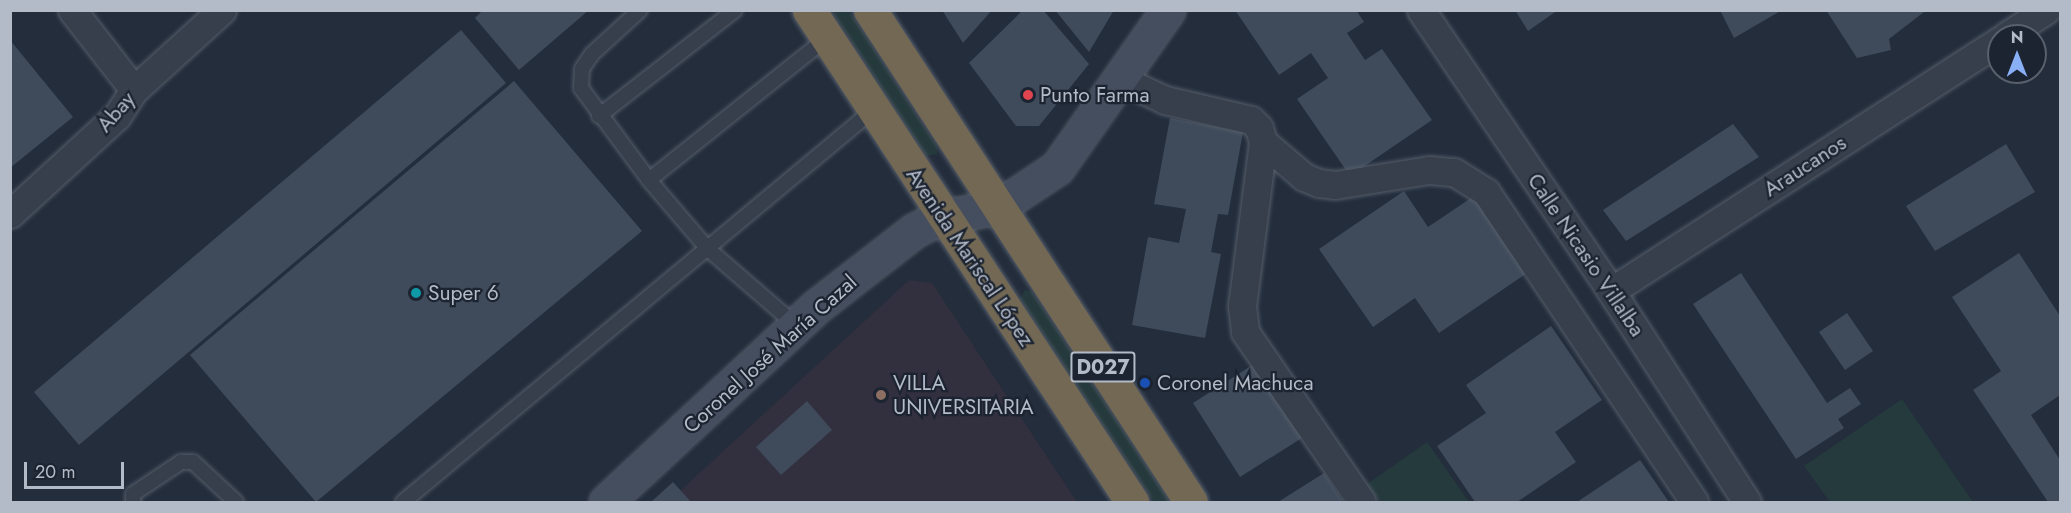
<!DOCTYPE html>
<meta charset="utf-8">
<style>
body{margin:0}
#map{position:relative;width:2071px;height:513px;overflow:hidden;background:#232d3c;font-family:Jost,sans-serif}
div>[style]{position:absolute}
.medical>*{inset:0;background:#322f3e}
.green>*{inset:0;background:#253a3d}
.building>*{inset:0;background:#3f4b5b}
.roads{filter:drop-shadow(0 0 2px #555d6a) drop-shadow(0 0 2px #555d6a)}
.lane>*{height:14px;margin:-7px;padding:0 7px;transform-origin:7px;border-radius:7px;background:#373f4c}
.street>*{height:27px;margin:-13.5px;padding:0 13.5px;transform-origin:13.5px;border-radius:13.5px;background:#373f4c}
.secondary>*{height:33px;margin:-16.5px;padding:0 16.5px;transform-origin:16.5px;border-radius:16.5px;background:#454e5f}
.highway>*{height:33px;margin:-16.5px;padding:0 16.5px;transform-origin:16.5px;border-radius:16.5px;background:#726854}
.dots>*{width:16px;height:16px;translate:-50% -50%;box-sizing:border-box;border:3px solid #1c2431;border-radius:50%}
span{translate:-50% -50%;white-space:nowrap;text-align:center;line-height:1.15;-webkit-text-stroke:4.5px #1c2431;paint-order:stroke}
.shield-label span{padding:2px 4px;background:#1c2431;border:2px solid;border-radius:4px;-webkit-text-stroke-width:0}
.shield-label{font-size:20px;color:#b3bac8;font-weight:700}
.poi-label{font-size:21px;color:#b3bac8}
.left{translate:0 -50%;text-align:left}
.street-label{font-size:21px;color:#b3bac8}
.frame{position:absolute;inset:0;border:12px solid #b3bac8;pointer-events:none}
.north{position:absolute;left:1987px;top:24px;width:60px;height:60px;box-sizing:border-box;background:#1c2431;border:2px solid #58606d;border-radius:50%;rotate:0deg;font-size:16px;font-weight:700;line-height:24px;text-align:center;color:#b3bac8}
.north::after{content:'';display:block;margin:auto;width:21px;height:27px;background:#89aff7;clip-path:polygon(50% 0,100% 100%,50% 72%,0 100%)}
.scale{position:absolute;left:24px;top:462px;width:100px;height:27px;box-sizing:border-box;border:3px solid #b3bac8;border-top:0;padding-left:8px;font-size:18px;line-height:21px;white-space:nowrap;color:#b3bac8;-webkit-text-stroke:4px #1c2431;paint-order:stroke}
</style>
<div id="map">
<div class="medical">
<i style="clip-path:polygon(909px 280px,932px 283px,1077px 502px,668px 502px)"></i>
</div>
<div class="green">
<i style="clip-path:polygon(832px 11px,849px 11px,937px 147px,937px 154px,926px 156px)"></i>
<i style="clip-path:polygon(1025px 290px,1032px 292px,1170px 502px,1154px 502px,1020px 299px)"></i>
<i style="clip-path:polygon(1902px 399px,1973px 502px,1830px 502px,1804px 466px)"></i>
<i style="clip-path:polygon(1427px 442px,1469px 502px,1380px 502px,1367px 484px)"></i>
</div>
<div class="building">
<i style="clip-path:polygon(483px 10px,589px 10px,519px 70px,475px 18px)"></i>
<i style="clip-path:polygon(942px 10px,992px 10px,963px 43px)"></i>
<i style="clip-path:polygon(1023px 10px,1043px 10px,1089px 64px,1039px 126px,1016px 126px,969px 63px)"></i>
<i style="clip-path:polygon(1055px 10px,1114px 10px,1089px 52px)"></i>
<i style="clip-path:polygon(1235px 10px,1356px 10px,1364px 22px,1347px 33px,1365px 60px,1382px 49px,1432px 120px,1350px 176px,1297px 99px,1328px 78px,1311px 53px,1279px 75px)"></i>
<i style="clip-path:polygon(1515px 10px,1558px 10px,1528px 31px)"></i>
<i style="clip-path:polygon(1720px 10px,1782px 10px,1734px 38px)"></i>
<i style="clip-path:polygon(1826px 10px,1923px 10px,1924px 12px,1889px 39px,1891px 50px,1857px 58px)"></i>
<i style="clip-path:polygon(461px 30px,506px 83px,79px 445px,34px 392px)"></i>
<i style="clip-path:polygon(10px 40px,73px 117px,10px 168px)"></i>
<i style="clip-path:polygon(514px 81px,642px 231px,316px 502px,190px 355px)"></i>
<i style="clip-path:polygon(1170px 118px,1243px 132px,1228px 215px,1218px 214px,1211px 252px,1221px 254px,1205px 338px,1132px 325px,1148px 237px,1179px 243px,1186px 209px,1154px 204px)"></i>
<i style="clip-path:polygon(1733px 124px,1759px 157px,1626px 241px,1603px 210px)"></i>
<i style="clip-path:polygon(2006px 144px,2035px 192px,1935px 251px,1906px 206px)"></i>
<i style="clip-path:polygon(1404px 191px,1428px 227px,1474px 196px,1527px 273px,1439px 333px,1415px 298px,1373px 327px,1319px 249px)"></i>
<i style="clip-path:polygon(2019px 253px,2060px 316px,2060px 395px,2031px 415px,2060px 460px,2060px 502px,2048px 502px,1973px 390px,2001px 371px,1952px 297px)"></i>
<i style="clip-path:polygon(1741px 273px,1827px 403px,1850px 388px,1861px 404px,1838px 419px,1844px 428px,1796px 459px,1693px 304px)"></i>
<i style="clip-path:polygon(1847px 313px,1873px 351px,1845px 370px,1819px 332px)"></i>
<i style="clip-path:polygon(1551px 326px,1602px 400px,1555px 432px,1576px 462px,1517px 502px,1475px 502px,1437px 446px,1486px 413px,1466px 385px)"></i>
<i style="clip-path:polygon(1254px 364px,1302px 438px,1240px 477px,1193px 403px)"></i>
<i style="clip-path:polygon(807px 401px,832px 430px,781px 475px,756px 447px)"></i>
<i style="clip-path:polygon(1640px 460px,1669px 502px,1577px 502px)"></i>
<i style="clip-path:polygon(1324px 473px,1343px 502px,1278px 502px)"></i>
<i style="clip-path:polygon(673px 482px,691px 502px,651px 502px)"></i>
</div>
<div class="roads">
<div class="lane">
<i style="left:640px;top:10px;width:65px;rotate:137.5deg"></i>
<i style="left:592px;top:54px;width:18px;rotate:124deg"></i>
<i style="left:582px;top:69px;width:19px;rotate:93deg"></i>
<i style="left:581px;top:88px;width:114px;rotate:53.5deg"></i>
<i style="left:649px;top:180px;width:91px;rotate:49.5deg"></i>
<i style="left:708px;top:249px;width:118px;rotate:40.9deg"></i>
<i style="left:599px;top:116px;width:172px;rotate:-37.9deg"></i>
<i style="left:649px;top:180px;width:228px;rotate:-38.6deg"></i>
<i style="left:133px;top:502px;width:8px;rotate:-90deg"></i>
<i style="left:133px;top:494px;width:58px;rotate:-33.7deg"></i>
<i style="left:181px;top:462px;width:12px"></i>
<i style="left:193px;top:462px;width:59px;rotate:42.9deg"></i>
<i style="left:403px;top:502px;width:612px;rotate:-39.83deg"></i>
</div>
<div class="street">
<i style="left:72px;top:10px;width:101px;rotate:52.2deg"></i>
<i style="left:1421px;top:10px;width:339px;rotate:55.9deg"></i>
<i style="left:1611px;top:291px;width:251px;rotate:57.2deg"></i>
<i style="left:2006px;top:36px;width:48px;rotate:-33deg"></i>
<i style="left:1120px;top:79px;width:50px;rotate:25deg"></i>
<i style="left:1165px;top:100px;width:88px;rotate:13.1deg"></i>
<i style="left:1251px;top:120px;width:11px;rotate:45deg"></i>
<i style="left:1259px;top:128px;width:15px;rotate:74deg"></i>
<i style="left:1263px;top:142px;width:165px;rotate:97.3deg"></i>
<i style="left:1242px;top:306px;width:26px;rotate:83deg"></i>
<i style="left:1245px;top:332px;width:206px;rotate:55.5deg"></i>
<i style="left:1263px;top:142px;width:54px;rotate:40.5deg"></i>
<i style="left:1304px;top:177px;width:16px;rotate:22deg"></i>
<i style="left:1319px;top:183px;width:16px;rotate:7deg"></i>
<i style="left:1335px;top:185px;width:95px;rotate:-9.1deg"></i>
<i style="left:1429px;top:170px;width:25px;rotate:5deg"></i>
<i style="left:1454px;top:172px;width:38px;rotate:32deg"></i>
<i style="left:1486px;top:192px;width:373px;rotate:56.1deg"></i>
<i style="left:10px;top:214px;width:145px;rotate:-42.5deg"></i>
<i style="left:117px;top:116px;width:31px;rotate:-57deg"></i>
<i style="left:134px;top:90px;width:119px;rotate:-42.3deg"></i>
<i style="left:1611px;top:291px;width:462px;rotate:-32.8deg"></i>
</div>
<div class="secondary">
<i style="left:606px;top:502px;width:288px;rotate:-42.9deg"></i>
<i style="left:817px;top:306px;width:124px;rotate:-37.8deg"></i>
<i style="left:915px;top:230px;width:30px;rotate:-26deg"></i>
<i style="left:942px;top:217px;width:57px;rotate:-10.1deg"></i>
<i style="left:998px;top:207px;width:71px;rotate:-33.5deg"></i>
<i style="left:1057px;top:168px;width:193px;rotate:-54.9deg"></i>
</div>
<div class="highway">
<i style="left:809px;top:10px;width:589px;rotate:56.71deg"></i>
<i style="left:870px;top:10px;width:587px;rotate:56.88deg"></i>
</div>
</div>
<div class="dots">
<i style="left:1028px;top:95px;background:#e0444e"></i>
<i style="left:416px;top:293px;background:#0f9aa8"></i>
<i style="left:1145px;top:383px;background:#1a4fb4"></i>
<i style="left:881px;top:395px;background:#8d6e63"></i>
</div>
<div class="shield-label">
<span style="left:1103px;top:367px">D027</span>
</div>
<div class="poi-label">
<span class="left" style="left:1040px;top:95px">Punto Farma</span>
<span class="left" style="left:428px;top:293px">Super 6</span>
<span class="left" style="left:893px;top:395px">VILLA<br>UNIVERSITARIA</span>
<span class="left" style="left:1157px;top:383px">Coronel Machuca</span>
</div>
<div class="street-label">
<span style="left:116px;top:112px;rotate:-49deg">Abay</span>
<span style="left:1805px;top:166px;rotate:-33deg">Araucanos</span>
<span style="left:1586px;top:255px;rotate:56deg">Calle Nicasio Villalba</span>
<span style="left:970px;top:257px;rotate:56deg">Avenida Mariscal López</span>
<span style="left:770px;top:354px;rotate:-42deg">Coronel José María Cazal</span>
</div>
<div class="frame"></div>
<div class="north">N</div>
<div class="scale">20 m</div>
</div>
